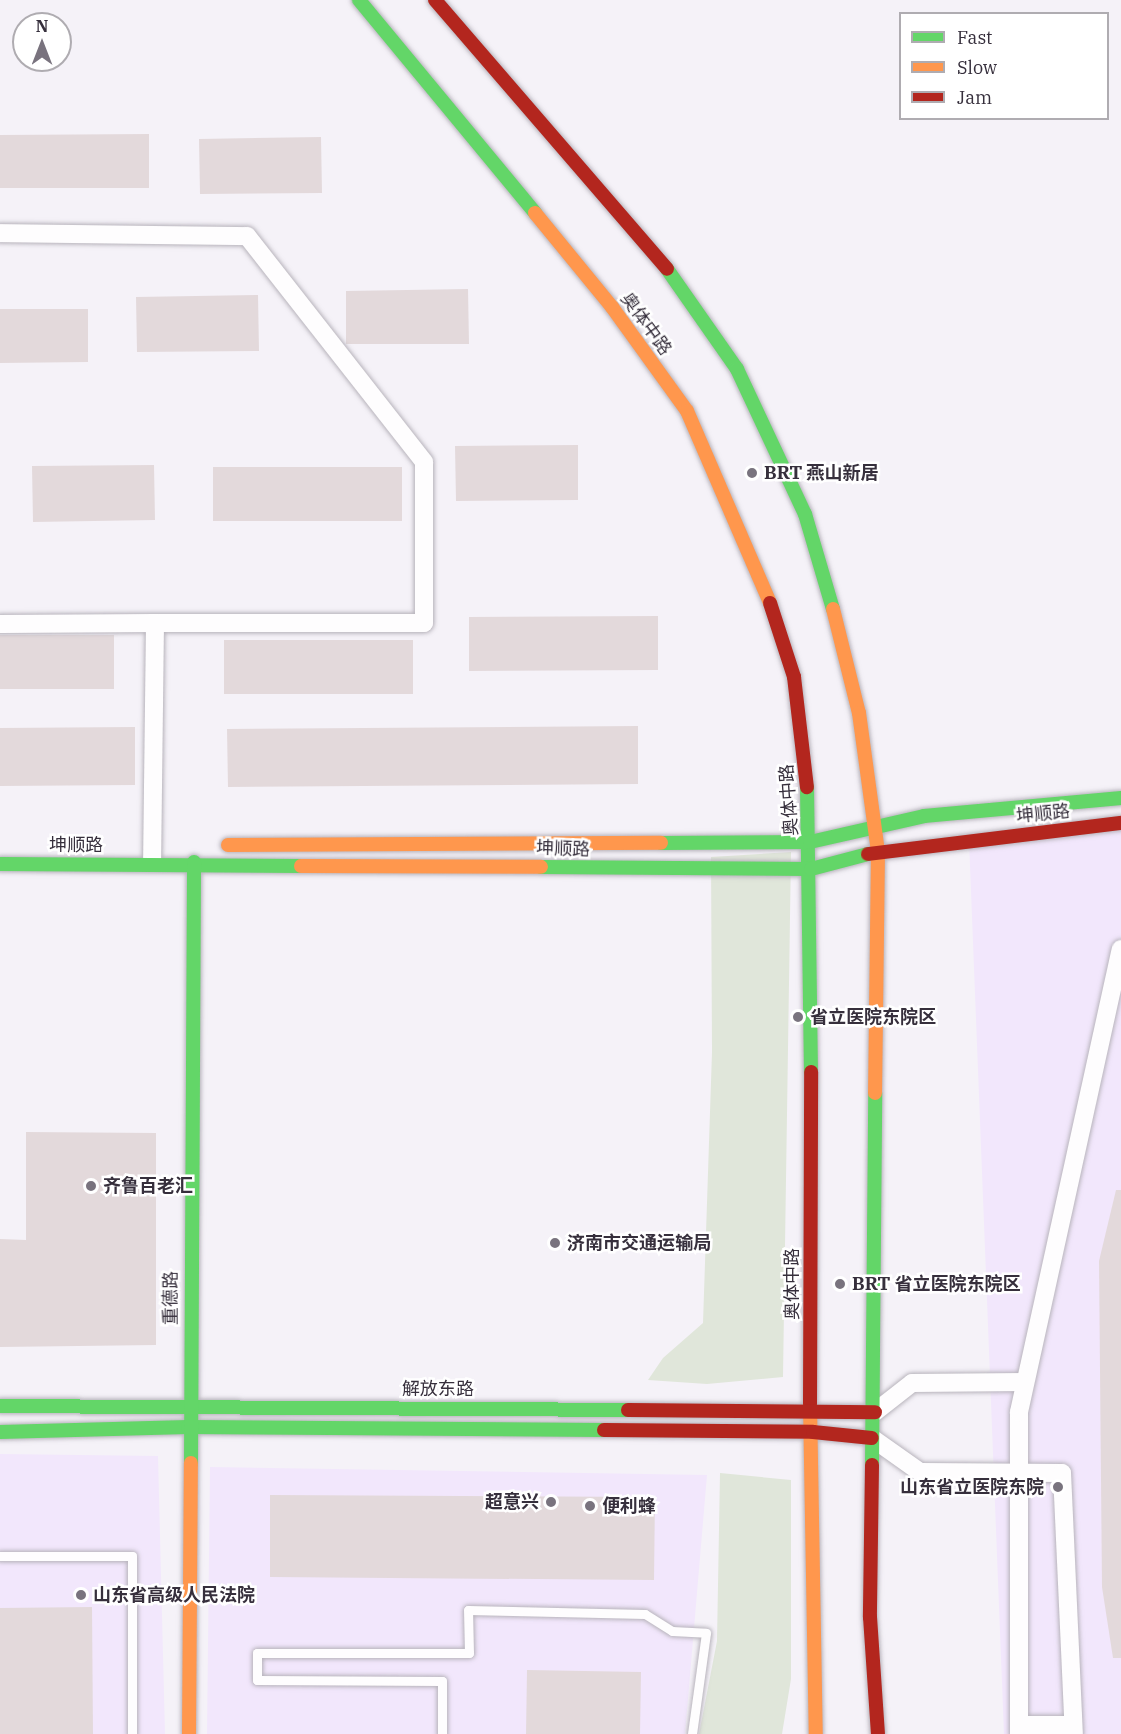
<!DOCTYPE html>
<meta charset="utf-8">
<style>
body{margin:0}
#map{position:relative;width:1121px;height:1734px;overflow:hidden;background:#f5f2f8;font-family:"IBM Plex Serif","Noto Sans SC",serif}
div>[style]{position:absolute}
.built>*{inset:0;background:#f2e7fc}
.green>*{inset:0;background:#e0e6da}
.building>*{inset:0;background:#e3d9db}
.roads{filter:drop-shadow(0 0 2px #b8b4bc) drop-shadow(0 0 2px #b8b4bc)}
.lane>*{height:9px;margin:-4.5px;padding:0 4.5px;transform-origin:4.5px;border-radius:4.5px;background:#fefdfe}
.street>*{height:18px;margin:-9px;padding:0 9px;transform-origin:9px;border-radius:9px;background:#fefdfe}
.fast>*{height:14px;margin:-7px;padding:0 7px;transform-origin:7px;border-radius:7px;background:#63d668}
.slow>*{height:14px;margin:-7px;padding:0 7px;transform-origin:7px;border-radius:7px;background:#ff974d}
.jam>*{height:14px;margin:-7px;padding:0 7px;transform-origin:7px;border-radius:7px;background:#b3261e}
.dots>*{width:16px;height:16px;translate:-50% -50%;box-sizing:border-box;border:3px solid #fff;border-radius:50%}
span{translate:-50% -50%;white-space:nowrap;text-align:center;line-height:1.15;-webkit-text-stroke:5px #fff;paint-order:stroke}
.street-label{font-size:18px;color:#362f3c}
.poi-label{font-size:18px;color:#362f3c;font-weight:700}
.left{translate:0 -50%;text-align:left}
.right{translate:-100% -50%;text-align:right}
.legend{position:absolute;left:899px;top:12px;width:210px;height:108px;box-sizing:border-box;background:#fff;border:2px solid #afacb1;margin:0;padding:8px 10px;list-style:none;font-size:18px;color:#362f3c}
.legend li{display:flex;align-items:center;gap:12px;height:30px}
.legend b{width:30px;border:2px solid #afacb1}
.north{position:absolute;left:12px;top:12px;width:60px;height:60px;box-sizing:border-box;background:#fff;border:2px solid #afacb1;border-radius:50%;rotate:0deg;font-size:16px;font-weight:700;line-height:24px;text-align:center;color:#362f3c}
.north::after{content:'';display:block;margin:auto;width:21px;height:27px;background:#79737e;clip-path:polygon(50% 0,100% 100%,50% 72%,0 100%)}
</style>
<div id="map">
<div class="built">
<i style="clip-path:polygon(1121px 817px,1121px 1734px,1004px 1734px,969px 840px)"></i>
<i style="clip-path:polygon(0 1454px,158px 1456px,165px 1734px,0 1734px)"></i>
<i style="clip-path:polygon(210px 1467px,707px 1475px,685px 1734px,207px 1734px)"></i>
</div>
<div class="green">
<i style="clip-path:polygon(791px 852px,783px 1377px,707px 1384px,648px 1380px,663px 1358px,703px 1323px,712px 1052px,711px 857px)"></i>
<i style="clip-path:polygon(720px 1473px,791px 1480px,791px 1679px,782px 1734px,699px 1734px,717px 1641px)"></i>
</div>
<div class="building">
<i style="clip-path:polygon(149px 134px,149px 188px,0 188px,0 135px)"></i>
<i style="clip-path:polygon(321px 137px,322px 193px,200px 194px,199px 139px)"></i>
<i style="clip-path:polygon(468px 289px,469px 344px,346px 344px,346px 291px)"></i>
<i style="clip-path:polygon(258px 295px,259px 351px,137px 352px,136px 297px)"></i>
<i style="clip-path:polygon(0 309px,88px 309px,88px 362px,0 363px)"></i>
<i style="clip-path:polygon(578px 445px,578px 500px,456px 501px,455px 446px)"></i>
<i style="clip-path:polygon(154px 465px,155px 520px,33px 522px,32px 466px)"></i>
<i style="clip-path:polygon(213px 467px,402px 467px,402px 521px,213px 521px)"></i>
<i style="clip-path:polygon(658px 616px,658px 670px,469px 671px,469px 617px)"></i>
<i style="clip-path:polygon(0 635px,114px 635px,114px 689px,0 689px)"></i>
<i style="clip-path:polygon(224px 640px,413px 640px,413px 694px,224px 694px)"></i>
<i style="clip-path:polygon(638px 726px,638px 784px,228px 787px,227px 729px)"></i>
<i style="clip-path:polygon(135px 727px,135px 785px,0 786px,0 728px)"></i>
<i style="clip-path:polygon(26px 1132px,156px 1133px,156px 1345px,0 1347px,0 1239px,26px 1240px)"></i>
<i style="clip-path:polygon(1116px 1190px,1121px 1190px,1121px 1658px,1113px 1658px,1102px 1587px,1099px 1261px)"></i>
<i style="clip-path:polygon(270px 1495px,655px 1497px,654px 1580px,270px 1577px)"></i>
<i style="clip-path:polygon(92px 1607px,93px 1734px,0 1734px,0 1608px)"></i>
<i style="clip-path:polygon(527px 1670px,641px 1672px,640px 1734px,526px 1734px)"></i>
</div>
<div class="roads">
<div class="lane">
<i style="left:0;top:1556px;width:132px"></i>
<i style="left:132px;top:1556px;width:178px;rotate:90deg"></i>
<i style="left:442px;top:1734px;width:53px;rotate:-90deg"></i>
<i style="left:442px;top:1681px;width:185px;rotate:-179.7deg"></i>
<i style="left:257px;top:1680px;width:27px;rotate:-90deg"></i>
<i style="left:257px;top:1653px;width:212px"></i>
<i style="left:469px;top:1653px;width:43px;rotate:-91.3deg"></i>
<i style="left:468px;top:1610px;width:177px;rotate:1.3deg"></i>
<i style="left:645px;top:1614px;width:32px;rotate:32deg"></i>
<i style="left:672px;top:1631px;width:34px;rotate:3deg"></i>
<i style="left:706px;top:1633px;width:102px;rotate:97.9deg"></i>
</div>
<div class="street">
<i style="left:0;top:233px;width:247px;rotate:0.7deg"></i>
<i style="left:247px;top:236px;width:287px;rotate:51.9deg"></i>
<i style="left:424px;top:462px;width:161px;rotate:90deg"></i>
<i style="left:424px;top:623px;width:269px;rotate:180deg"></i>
<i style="left:0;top:624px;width:155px;rotate:-0.4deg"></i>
<i style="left:155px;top:623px;width:240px;rotate:90.7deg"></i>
<i style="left:875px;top:1412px;width:47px;rotate:-38.1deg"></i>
<i style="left:912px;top:1383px;width:113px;rotate:-0.5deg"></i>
<i style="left:872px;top:1438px;width:59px;rotate:35.3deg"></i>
<i style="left:920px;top:1472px;width:142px;rotate:0.4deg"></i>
<i style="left:1062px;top:1473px;width:261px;rotate:87.4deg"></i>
<i style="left:1019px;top:1725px;width:52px"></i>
<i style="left:1019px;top:1734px;width:322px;rotate:-90deg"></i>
<i style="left:1019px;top:1412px;width:474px;rotate:-77.6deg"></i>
</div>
<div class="fast">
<i style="left:359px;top:0;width:276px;rotate:50.4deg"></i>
<i style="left:667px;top:269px;width:122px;rotate:55deg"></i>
<i style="left:737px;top:369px;width:160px;rotate:64.9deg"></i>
<i style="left:805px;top:514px;width:99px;rotate:73.6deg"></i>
<i style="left:807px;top:787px;width:285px;rotate:89.2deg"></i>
<i style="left:661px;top:843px;width:149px;rotate:-0.4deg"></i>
<i style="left:810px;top:842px;width:117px;rotate:-12.8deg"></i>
<i style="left:924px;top:816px;width:198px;rotate:-5.2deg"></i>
<i style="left:0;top:864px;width:301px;rotate:0.4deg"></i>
<i style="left:541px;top:867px;width:270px;rotate:0.4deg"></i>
<i style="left:811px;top:869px;width:59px;rotate:-14.7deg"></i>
<i style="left:0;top:1406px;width:628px;rotate:0.36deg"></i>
<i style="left:0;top:1432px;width:188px;rotate:-1.5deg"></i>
<i style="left:188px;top:1427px;width:416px;rotate:0.4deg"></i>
<i style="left:191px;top:1463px;width:601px;rotate:-89.71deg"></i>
<i style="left:872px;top:1465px;width:372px;rotate:-89.5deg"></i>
</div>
<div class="slow">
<i style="left:535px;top:213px;width:122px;rotate:50.7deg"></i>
<i style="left:612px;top:307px;width:128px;rotate:54.2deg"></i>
<i style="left:687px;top:411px;width:209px;rotate:66.6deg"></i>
<i style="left:833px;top:609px;width:107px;rotate:76deg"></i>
<i style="left:859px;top:713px;width:139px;rotate:82.2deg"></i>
<i style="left:878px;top:851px;width:242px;rotate:90.7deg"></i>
<i style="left:228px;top:845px;width:433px;rotate:-0.3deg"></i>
<i style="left:301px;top:866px;width:240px;rotate:0.2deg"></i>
<i style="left:810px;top:1404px;width:330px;rotate:89deg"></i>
<i style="left:189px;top:1734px;width:271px;rotate:-89.6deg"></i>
</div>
<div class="jam">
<i style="left:435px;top:0;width:355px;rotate:49.2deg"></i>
<i style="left:770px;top:603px;width:78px;rotate:72deg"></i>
<i style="left:794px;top:677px;width:111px;rotate:83.3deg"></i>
<i style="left:868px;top:854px;width:255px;rotate:-7deg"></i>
<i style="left:810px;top:1404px;width:332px;rotate:-89.8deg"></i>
<i style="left:628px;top:1410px;width:247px;rotate:0.5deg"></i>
<i style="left:604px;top:1430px;width:209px;rotate:0.5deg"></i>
<i style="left:813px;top:1432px;width:59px;rotate:5.8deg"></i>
<i style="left:872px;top:1465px;width:152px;rotate:90.8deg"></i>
<i style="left:870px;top:1617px;width:117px;rotate:86.1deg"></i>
</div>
</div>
<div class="dots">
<i style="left:752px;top:473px;background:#79737e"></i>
<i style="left:798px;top:1017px;background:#79737e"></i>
<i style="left:91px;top:1186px;background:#79737e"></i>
<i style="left:555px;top:1243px;background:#79737e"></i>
<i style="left:840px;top:1284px;background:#79737e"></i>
<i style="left:1058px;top:1487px;background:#79737e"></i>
<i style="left:551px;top:1502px;background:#79737e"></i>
<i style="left:590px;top:1506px;background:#79737e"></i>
<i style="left:81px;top:1595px;background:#79737e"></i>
</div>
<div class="street-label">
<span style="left:646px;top:324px;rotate:54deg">奥体中路</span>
<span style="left:789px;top:800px;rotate:-94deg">奥体中路</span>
<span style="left:1043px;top:814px;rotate:-6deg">坤顺路</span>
<span style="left:76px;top:845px">坤顺路</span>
<span style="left:563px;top:849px;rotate:2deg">坤顺路</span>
<span style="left:792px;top:1284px;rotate:-90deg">奥体中路</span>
<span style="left:171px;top:1298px;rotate:-90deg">重德路</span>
<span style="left:438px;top:1389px">解放东路</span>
</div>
<div class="poi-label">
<span class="left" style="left:764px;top:473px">BRT 燕山新居</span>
<span class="left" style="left:810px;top:1017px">省立医院东院区</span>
<span class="left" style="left:103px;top:1186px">齐鲁百老汇</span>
<span class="left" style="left:567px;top:1243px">济南市交通运输局</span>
<span class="left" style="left:852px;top:1284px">BRT 省立医院东院区</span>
<span class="right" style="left:1044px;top:1487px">山东省立医院东院</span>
<span class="right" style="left:539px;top:1502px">超意兴</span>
<span class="left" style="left:602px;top:1506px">便利蜂</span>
<span class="left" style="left:93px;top:1595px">山东省高级人民法院</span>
</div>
<ul class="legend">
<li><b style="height:8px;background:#63d668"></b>Fast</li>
<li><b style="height:8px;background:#ff974d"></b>Slow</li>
<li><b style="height:8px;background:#b3261e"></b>Jam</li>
</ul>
<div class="north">N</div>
</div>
